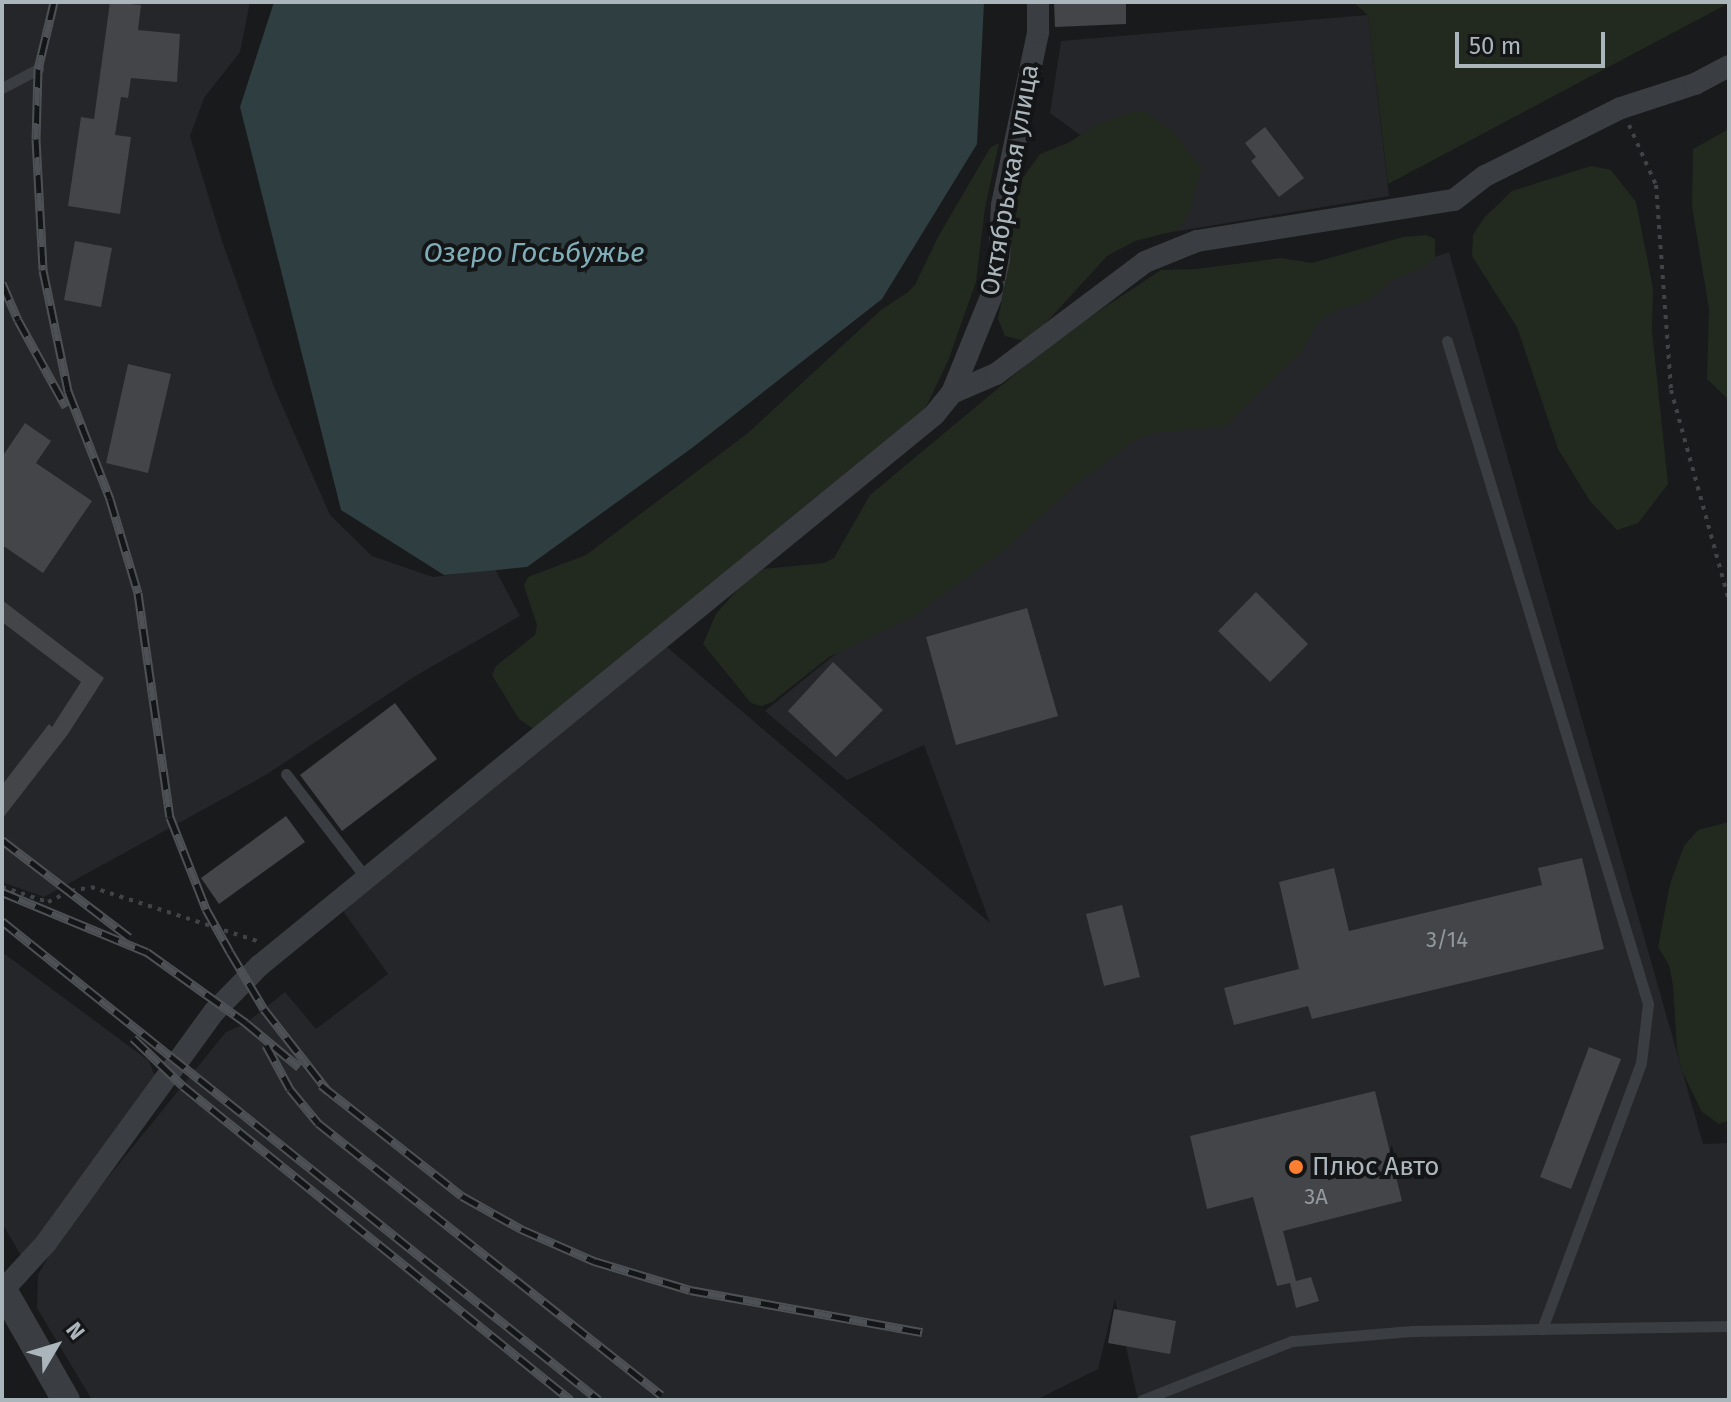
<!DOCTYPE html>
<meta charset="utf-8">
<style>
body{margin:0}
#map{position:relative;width:1731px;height:1402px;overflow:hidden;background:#191a1b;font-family:"Fira Sans",sans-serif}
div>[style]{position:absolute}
.built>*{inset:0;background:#252629}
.green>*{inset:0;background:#222a20}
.water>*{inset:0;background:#2e3e41}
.building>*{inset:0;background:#434548}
.path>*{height:4px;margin-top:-2px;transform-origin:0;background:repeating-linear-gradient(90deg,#404448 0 4px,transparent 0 10px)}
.service>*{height:11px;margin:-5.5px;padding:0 5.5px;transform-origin:5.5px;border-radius:5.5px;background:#3a3d41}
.minor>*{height:22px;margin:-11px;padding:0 11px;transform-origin:11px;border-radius:11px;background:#3a3d41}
.tertiary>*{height:28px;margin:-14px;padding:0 14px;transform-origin:14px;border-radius:14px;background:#3a3d41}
.rail>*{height:9px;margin-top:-4.5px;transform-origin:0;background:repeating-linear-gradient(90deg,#141516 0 18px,#4d5156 0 36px);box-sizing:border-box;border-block:2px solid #4d5156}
.dots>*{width:22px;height:22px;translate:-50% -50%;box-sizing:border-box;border:4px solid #141516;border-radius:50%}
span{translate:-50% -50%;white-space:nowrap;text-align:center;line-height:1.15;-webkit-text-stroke:8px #141516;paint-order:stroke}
.number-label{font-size:22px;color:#91999f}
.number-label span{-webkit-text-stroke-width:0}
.street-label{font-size:26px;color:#abb5bc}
.poi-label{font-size:26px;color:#abb5bc}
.left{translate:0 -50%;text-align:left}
.water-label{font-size:28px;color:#80aeb8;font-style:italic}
.frame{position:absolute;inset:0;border:4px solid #abb5bc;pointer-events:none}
.north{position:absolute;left:16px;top:1306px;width:80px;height:80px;-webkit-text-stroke:6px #141516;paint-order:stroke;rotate:52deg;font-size:22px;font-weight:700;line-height:32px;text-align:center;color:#abb5bc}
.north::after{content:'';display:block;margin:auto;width:28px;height:36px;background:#abb5bc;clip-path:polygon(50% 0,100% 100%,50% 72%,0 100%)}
.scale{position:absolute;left:1455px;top:32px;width:150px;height:36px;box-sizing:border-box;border:4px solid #abb5bc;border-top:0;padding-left:10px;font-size:24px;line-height:28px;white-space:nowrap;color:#abb5bc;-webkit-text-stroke:6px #141516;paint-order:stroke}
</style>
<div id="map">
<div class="built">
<i style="clip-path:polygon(2px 2px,250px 2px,240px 52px,204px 98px,190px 136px,222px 241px,274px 387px,330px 515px,372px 556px,433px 577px,495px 569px,520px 616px,417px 675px,264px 776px,44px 897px,2px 882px)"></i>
<i style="clip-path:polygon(1368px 15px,1389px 196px,1166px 233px,1101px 150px,1050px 113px,1061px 41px)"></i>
<i style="clip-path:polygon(1449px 252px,1703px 1144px,1729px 1143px,1729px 1400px,1138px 1400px,1115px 1299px,1098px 1369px,1036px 1400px,92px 1400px,37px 1308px,38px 1275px,61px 1235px,226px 1032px,246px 1023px,285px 992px,316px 1029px,388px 974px,341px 908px,667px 647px,990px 923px,924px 745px,847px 780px,765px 711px,1314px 268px,1412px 265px)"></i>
<i style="clip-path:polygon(2px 952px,149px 1061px,158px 1084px,23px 1259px,2px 1223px)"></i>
</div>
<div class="green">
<i style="clip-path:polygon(1353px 2px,1729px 2px,1729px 3px,1388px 184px,1368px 15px)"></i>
<i style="clip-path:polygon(1135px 111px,1146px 112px,1174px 132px,1202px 168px,1189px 213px,1178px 230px,1135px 241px,1107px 256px,1034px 336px,1025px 341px,1005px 336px,998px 319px,1006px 280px,1007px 228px,1022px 179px,1040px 154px,1070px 142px,1096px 125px)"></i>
<i style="clip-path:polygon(1729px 129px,1729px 400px,1707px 379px,1709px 309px,1692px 206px,1693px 149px)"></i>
<i style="clip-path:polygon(999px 143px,985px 208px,976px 282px,948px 361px,924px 411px,535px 730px,519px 719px,492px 675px,496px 666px,535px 635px,537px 625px,524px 586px,528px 577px,586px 555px,748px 433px,881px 310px,908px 292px,915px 285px,938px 237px,990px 148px)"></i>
<i style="clip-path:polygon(1591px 166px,1611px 170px,1636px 202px,1653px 288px,1652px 331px,1668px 484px,1638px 523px,1617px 530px,1590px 501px,1558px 449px,1517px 327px,1472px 256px,1473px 235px,1484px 218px,1512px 191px)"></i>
<i style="clip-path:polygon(1426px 235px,1435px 239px,1435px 258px,1428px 266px,1398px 277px,1366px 301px,1335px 311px,1319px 321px,1301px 352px,1225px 427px,1158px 432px,1138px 438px,1073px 487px,1003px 551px,914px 616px,829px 657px,772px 702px,761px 706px,751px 703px,703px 644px,716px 614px,746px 580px,763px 569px,824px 563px,834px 558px,870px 495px,1061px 336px,1161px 270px,1196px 269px,1281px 258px,1312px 263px,1403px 237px)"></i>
<i style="clip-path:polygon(1729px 822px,1729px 1121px,1719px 1124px,1702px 1112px,1682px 1071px,1677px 1049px,1673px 985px,1669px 965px,1658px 947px,1670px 884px,1684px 846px,1698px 830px)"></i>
</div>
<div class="water">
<i style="clip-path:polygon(274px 2px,984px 2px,977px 144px,882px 299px,692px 448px,527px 567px,444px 575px,341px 510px,240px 107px)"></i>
</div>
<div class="building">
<i style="clip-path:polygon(110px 2px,141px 5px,138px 30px,180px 34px,177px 82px,131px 78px,128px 98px,121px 97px,115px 135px,131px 137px,120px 214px,68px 206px,81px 117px,94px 119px)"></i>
<i style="clip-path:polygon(1054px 2px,1126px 2px,1126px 24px,1055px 27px)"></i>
<i style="clip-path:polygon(1265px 127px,1304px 178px,1279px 197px,1251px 161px,1256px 157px,1245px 143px)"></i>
<i style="clip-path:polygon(75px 241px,112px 248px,101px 307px,64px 300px)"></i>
<i style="clip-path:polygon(128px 364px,171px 374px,148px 473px,106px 463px)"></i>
<i style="clip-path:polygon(25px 423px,51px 441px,36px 463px,92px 501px,43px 573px,2px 545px,2px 457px)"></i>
<i style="clip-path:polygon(1256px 592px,1308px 644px,1270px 682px,1218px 631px)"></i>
<i style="clip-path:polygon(2px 600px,104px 678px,68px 734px,2px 819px,2px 785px,49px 724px,52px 727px,81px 682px,2px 622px)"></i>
<i style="clip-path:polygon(1027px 608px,1058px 716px,956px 745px,926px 637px)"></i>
<i style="clip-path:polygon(833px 662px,883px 710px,836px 757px,788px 711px)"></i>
<i style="clip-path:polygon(395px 703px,437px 759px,342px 831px,300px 775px)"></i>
<i style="clip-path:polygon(286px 816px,305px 842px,219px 904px,201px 878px)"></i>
<i style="clip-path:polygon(1582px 858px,1604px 949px,1312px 1019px,1308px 1006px,1234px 1025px,1224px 988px,1299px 969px,1279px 882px,1334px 868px,1349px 931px,1542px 885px,1538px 868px)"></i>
<i style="clip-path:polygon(1122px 905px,1140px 977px,1104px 986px,1086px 914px)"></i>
<i style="clip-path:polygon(1589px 1047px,1621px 1059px,1571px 1189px,1540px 1177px)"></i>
<i style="clip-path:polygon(1375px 1091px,1402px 1201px,1283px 1231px,1296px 1281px,1311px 1277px,1319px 1301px,1296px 1308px,1290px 1283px,1277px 1286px,1253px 1197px,1207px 1209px,1190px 1136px)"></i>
<i style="clip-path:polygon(1114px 1309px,1176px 1321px,1170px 1354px,1108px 1343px)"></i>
</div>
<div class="path">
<i style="left:1629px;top:125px;width:66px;rotate:65.8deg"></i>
<i style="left:1656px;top:185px;width:206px;rotate:85.8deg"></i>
<i style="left:1671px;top:390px;width:218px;rotate:74.6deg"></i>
<i style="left:2px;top:887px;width:48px;rotate:18.1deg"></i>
<i style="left:48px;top:902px;width:25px;rotate:-26deg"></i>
<i style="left:71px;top:891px;width:20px;rotate:-11deg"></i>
<i style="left:91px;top:887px;width:175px;rotate:18deg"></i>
</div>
<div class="service">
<i style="left:2px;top:88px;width:41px;rotate:-27.8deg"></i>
<i style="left:1447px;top:341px;width:693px;rotate:73.13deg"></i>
<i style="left:1648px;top:1004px;width:59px;rotate:96.8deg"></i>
<i style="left:1641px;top:1063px;width:284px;rotate:110.4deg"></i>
<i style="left:286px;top:774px;width:131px;rotate:52.4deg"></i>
<i style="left:1142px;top:1400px;width:161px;rotate:-21.5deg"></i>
<i style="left:1292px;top:1341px;width:120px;rotate:-4.8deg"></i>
<i style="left:1412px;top:1331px;width:317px;rotate:-0.9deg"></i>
</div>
<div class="minor">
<i style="left:952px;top:393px;width:48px;rotate:-23.4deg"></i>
<i style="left:996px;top:374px;width:186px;rotate:-36.9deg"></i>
<i style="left:1145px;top:262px;width:56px;rotate:-22deg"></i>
<i style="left:1197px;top:241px;width:260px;rotate:-9.1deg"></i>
<i style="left:1454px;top:200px;width:39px;rotate:-38deg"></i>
<i style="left:1485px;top:176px;width:152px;rotate:-26.6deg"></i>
<i style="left:1621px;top:108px;width:78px;rotate:-18deg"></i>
<i style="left:1695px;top:84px;width:38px;rotate:-28deg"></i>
<i style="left:3px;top:1290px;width:64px;rotate:-47.5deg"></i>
<i style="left:46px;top:1243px;width:286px;rotate:-54deg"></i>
<i style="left:214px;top:1012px;width:64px;rotate:-45.6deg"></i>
<i style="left:259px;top:966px;width:871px;rotate:-39.22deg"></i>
<i style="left:934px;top:415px;width:28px;rotate:-51deg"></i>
<i style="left:952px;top:393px;width:104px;rotate:-67.9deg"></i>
<i style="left:991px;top:297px;width:38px;rotate:-78deg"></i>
<i style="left:999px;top:260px;width:55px;rotate:-86.9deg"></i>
<i style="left:1002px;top:205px;width:177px;rotate:-78.2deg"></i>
<i style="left:1038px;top:32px;width:30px;rotate:-90deg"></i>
</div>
<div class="tertiary">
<i style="left:2px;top:1288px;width:129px;rotate:60.3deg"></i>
</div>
<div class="rail">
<i style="left:54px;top:2px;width:69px;rotate:103.4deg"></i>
<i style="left:38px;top:69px;width:70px;rotate:91.6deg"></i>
<i style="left:36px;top:139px;width:131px;rotate:86.9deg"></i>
<i style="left:43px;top:270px;width:124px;rotate:78.3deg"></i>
<i style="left:68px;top:391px;width:116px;rotate:68.7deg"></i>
<i style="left:110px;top:499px;width:98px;rotate:73.4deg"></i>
<i style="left:138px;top:593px;width:226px;rotate:81.9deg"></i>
<i style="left:170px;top:817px;width:99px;rotate:68.6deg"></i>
<i style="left:206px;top:909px;width:49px;rotate:60.8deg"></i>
<i style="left:230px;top:952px;width:66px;rotate:59.2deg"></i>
<i style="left:264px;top:1009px;width:104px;rotate:52deg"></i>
<i style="left:2px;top:283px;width:40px;rotate:66.6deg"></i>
<i style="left:18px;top:320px;width:99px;rotate:61.1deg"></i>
<i style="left:2px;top:840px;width:160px;rotate:37.4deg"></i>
<i style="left:2px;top:892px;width:157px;rotate:22.5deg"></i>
<i style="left:147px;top:952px;width:122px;rotate:35.6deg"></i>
<i style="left:246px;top:1023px;width:69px;rotate:39.7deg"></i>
<i style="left:2px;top:921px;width:765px;rotate:38.74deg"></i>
<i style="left:133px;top:1038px;width:69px;rotate:43.8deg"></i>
<i style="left:183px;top:1086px;width:499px;rotate:39deg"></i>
<i style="left:266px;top:1045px;width:50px;rotate:61.4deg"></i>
<i style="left:290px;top:1089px;width:44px;rotate:50.5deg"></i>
<i style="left:318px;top:1123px;width:438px;rotate:38.4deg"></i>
<i style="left:321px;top:1085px;width:179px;rotate:38.2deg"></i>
<i style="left:462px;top:1196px;width:68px;rotate:29.2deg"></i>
<i style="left:521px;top:1229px;width:80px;rotate:23.7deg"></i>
<i style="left:594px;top:1261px;width:100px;rotate:16.8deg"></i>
<i style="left:690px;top:1290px;width:236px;rotate:10.3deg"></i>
</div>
<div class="dots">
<i style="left:1296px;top:1167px;background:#fc7e30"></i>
</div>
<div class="number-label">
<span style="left:1447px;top:940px">3/14</span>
<span style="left:1316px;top:1197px">3А</span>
</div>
<div class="street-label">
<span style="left:1010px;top:180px;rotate:-80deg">Октябрьская улица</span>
</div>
<div class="poi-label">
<span class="left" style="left:1312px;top:1167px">Плюс Авто</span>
</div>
<div class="water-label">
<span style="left:534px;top:253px">Озеро Госьбужье</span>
</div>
<div class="frame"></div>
<div class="north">N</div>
<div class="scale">50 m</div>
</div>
